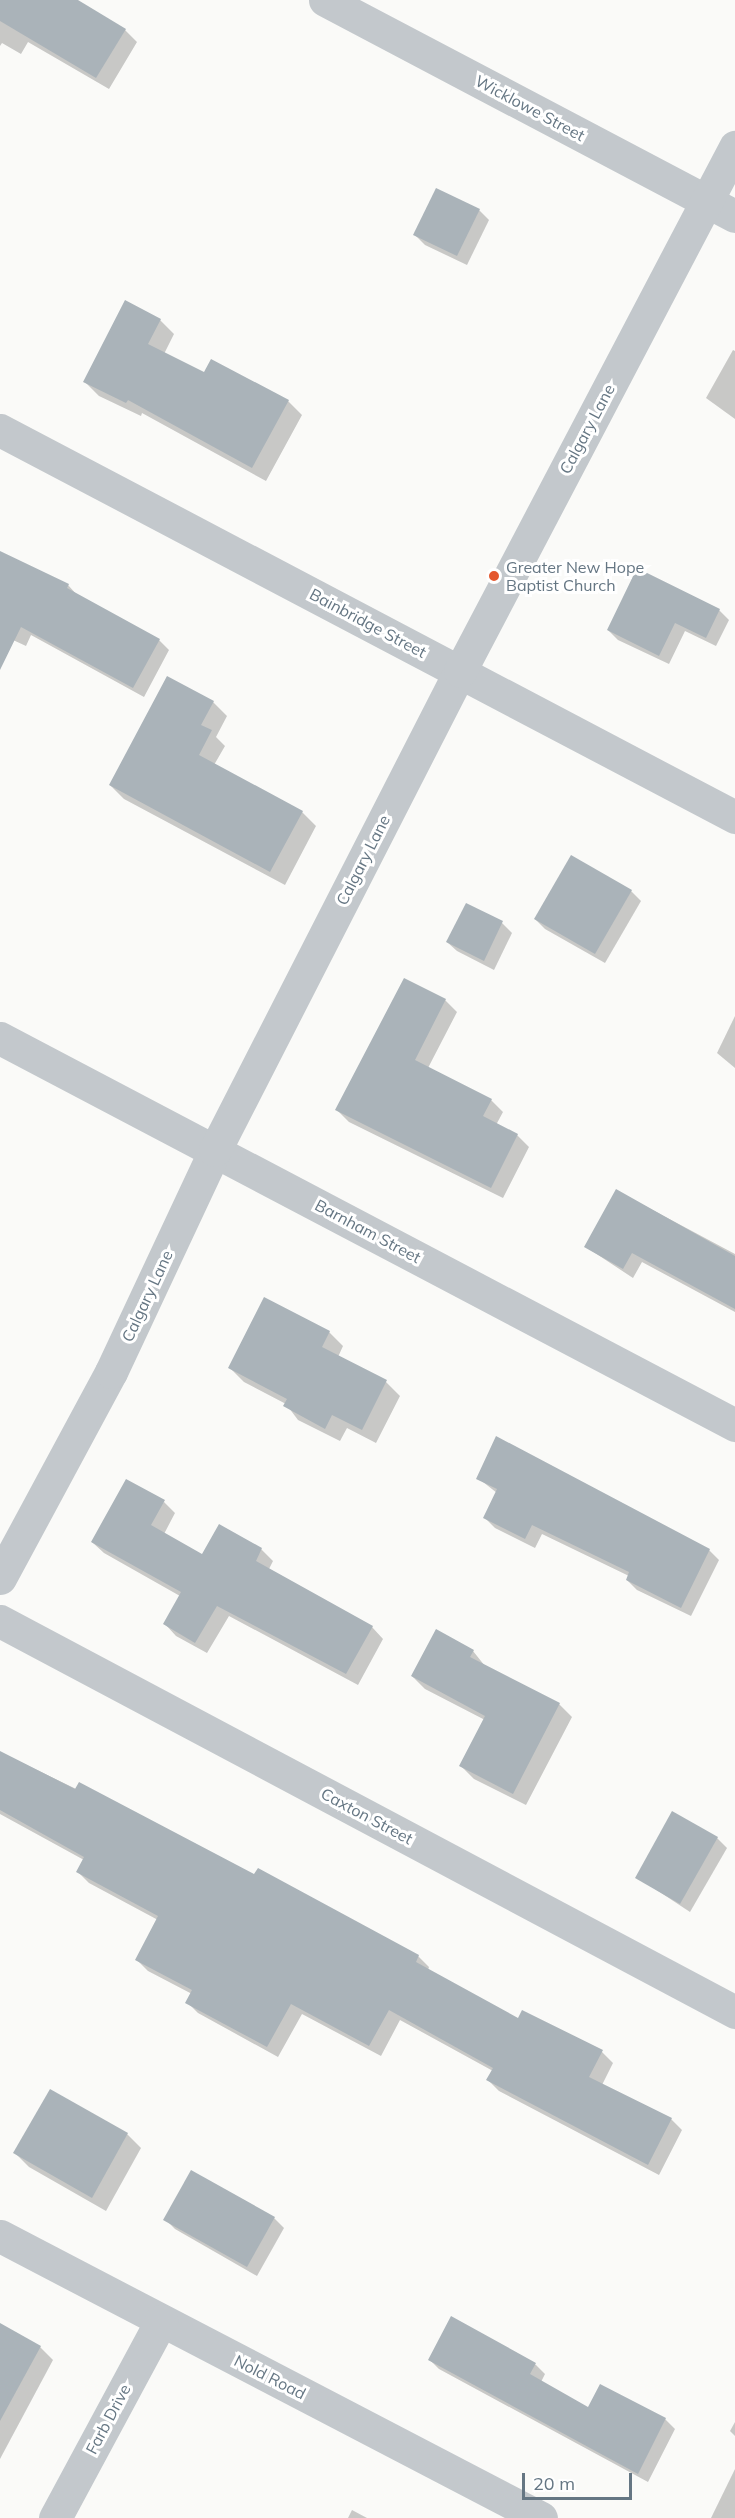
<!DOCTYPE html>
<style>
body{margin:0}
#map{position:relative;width:735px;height:2518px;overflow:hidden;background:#fafaf8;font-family:Mulish,sans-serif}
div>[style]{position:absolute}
.shadow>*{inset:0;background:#0003}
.building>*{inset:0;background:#aab3b9}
.street>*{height:33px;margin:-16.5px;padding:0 16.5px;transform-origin:16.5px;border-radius:16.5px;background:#c3c8cc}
.dots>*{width:16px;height:16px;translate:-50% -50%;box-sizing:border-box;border:3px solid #fff;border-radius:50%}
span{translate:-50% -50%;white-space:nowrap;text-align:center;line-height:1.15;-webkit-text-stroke:6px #fff;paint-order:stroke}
.street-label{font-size:16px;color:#657683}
.poi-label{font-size:16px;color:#657683}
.left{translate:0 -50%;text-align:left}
.scale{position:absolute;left:522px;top:2473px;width:110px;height:27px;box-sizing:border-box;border:3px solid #657683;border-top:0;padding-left:8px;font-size:18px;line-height:21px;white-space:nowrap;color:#657683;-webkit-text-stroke:4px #fff;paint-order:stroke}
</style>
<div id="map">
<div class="shadow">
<i style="clip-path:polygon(0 0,75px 0,125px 30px,137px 42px,109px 89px,28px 42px,21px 54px,2px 43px,0 46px)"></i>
<i style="clip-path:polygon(479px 210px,489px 220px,467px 265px,425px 245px,415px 235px)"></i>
<i style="clip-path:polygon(160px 320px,174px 334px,164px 354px,205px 374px,288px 401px,302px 415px,266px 481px,142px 413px,141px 416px,99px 396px,85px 382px)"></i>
<i style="clip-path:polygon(733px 350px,735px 351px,735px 419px,706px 398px)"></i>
<i style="clip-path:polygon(0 552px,68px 585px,78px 596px,159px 640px,169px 650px,144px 697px,31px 635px,26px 646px,0 634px)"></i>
<i style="clip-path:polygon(719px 610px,729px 620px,716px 646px,685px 631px,669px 664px,618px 640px,608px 630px)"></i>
<i style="clip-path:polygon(213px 702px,227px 716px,216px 737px,225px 746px,214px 765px,302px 812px,316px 826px,285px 885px,124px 799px,110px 785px)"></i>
<i style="clip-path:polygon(631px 891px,641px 901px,605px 963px,545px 929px,535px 919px)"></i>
<i style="clip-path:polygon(466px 905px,502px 923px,512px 933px,494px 970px,457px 951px,447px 942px)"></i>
<i style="clip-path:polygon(445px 1000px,457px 1012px,428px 1068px,491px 1100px,503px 1112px,496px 1125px,517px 1135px,529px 1147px,503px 1198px,349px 1122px,337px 1110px)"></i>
<i style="clip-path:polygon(735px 1016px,735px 1068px,717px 1053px)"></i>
<i style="clip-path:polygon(617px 1191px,735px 1254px,735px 1312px,642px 1262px,633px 1278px,586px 1247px)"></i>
<i style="clip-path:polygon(265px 1299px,329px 1332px,343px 1346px,338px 1357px,386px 1382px,400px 1396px,376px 1443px,347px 1428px,340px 1441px,298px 1420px,286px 1404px,244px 1382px,230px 1368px)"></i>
<i style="clip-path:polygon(497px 1439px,709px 1550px,719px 1560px,691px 1616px,637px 1590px,627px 1580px,629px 1576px,542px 1534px,535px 1548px,495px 1528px,485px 1518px,497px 1493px,478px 1478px)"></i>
<i style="clip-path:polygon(164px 1502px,175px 1513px,164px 1534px,203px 1556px,219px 1526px,261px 1549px,273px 1561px,269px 1569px,372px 1627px,383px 1639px,358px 1685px,229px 1616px,207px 1653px,176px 1636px,165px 1624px,180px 1596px,104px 1553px,92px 1542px)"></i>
<i style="clip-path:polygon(473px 1651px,485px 1666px,559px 1704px,572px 1717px,526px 1805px,474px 1779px,461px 1766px,485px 1720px,425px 1689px,412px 1676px)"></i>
<i style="clip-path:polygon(0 1752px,255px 1876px,258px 1870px,418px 1956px,429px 1967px,428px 1970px,518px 2020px,602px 2052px,613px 2063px,602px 2085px,671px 2119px,682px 2130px,659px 2175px,499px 2091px,488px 2080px,493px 2071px,400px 2020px,381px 2056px,302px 2014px,278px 2057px,198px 2013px,187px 2002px,192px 1994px,148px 1971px,137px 1960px,158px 1920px,89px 1883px,78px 1872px,84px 1860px,0 1814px)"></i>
<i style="clip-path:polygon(717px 1838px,727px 1848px,690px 1912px,637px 1877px)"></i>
<i style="clip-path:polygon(50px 2091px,127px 2134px,141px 2148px,106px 2211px,29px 2167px,15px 2153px)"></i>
<i style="clip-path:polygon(274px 2218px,284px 2228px,257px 2276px,175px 2229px,165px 2219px)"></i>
<i style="clip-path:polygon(452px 2318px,536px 2365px,545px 2374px,541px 2382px,589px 2409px,665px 2419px,675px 2429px,648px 2482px,439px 2369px,429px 2359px)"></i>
<i style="clip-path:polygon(0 2325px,40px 2347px,53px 2360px,0 2459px)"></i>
<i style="clip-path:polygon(735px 2422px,735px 2436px,730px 2431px)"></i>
<i style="clip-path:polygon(735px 2469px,735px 2518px,711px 2518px)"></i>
<i style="clip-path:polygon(352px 2510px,367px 2518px,348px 2518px)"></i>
</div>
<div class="building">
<i style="clip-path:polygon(0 0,78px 0,126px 29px,96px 78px,0 21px)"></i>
<i style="clip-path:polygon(436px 188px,480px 209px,457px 256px,413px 235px)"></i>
<i style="clip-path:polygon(125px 300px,161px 319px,148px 344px,204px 372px,211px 359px,289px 400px,252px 468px,128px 400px,126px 403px,83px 382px)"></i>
<i style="clip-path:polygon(0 551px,69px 584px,67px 588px,160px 639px,133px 688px,21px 627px,0 670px)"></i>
<i style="clip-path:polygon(637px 568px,720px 609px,706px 638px,675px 623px,659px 656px,607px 630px)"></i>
<i style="clip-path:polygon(167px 676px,214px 701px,201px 725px,212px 730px,199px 755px,303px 811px,270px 872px,109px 785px)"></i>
<i style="clip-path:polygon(571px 855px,632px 890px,595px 954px,534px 919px)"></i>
<i style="clip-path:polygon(466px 903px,503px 921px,484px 961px,446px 942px)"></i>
<i style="clip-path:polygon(404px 978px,446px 999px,415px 1060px,492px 1099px,483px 1116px,518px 1134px,491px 1188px,335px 1110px)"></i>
<i style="clip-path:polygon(616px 1189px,735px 1256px,735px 1309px,632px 1253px,623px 1269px,584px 1247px)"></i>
<i style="clip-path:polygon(264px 1297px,330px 1331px,322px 1347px,387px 1380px,362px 1430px,332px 1415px,325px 1429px,283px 1406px,287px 1399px,228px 1368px)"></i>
<i style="clip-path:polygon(496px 1436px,710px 1549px,681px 1608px,626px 1580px,629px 1572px,532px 1525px,525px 1539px,483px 1518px,497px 1489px,476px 1479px)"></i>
<i style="clip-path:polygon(126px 1479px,165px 1500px,151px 1525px,202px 1554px,219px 1524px,262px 1548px,256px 1561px,373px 1626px,346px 1674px,217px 1606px,195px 1643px,163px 1624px,181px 1592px,91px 1542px)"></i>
<i style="clip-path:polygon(436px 1629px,474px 1650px,470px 1657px,560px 1703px,513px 1794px,459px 1766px,485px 1716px,411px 1676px)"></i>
<i style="clip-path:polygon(0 1751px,75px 1789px,79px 1782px,254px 1874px,258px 1868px,419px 1955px,416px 1962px,518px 2018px,522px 2010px,603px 2050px,589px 2077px,672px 2118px,648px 2165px,486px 2080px,493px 2068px,389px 2010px,369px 2046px,291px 2004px,267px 2047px,185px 2003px,192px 1990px,135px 1960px,158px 1916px,76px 1872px,84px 1857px,0 1810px)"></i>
<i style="clip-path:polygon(672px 1811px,718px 1837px,680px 1904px,635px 1878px)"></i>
<i style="clip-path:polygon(50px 2089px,128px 2133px,92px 2198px,13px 2153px)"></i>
<i style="clip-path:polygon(191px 2170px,275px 2217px,247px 2267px,163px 2220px)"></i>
<i style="clip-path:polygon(451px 2316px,536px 2363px,530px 2374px,588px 2407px,600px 2384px,666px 2418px,638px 2474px,428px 2360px)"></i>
<i style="clip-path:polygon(0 2323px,41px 2346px,0 2421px)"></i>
</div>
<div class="street">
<i style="left:325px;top:0;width:463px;rotate:27.8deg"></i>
<i style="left:0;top:430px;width:831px;rotate:27.77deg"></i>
<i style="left:0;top:1038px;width:831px;rotate:27.77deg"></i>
<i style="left:0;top:1578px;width:234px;rotate:-61.7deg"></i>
<i style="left:111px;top:1372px;width:245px;rotate:-64.9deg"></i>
<i style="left:215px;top:1150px;width:538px;rotate:-62.91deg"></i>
<i style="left:460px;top:671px;width:592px;rotate:-62.31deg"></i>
<i style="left:0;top:1621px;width:833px;rotate:28.01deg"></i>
<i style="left:0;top:2236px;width:610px;rotate:27.53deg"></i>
<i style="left:55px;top:2518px;width:224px;rotate:-61.7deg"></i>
</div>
<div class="dots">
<i style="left:494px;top:576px;background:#e4572e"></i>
</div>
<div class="street-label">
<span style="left:530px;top:108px;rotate:28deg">Wicklowe Street</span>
<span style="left:587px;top:429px;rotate:-62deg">Calgary Lane</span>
<span style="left:368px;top:623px;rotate:28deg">Bainbridge Street</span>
<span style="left:363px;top:860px;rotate:-63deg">Calgary Lane</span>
<span style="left:368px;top:1231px;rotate:28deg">Barnham Street</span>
<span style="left:147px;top:1296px;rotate:-65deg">Calgary Lane</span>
<span style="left:367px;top:1816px;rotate:28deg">Caxton Street</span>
<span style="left:270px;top:2377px;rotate:27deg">Nold Road</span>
<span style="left:108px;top:2419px;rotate:-62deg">Farb Drive</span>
</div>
<div class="poi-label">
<span class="left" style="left:506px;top:576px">Greater New Hope<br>Baptist Church</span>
</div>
<div class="scale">20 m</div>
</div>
